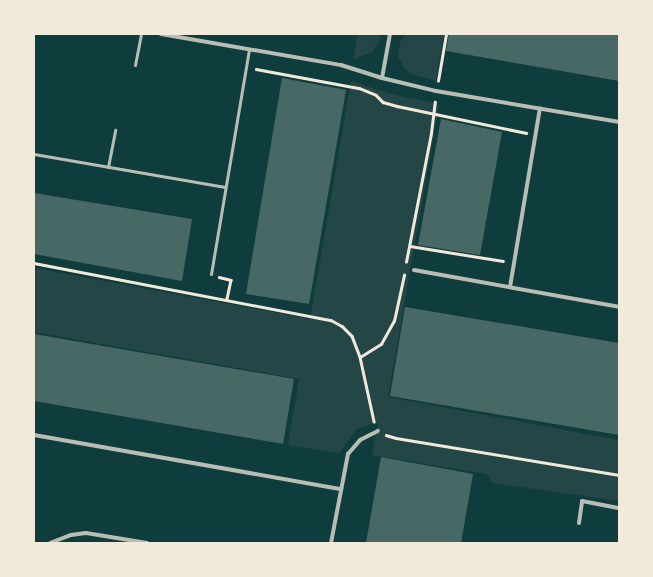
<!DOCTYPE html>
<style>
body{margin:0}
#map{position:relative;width:653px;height:577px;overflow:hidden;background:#0f3d3e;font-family:Quicksand,sans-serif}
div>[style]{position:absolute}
.green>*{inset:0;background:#244646}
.building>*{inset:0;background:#486865}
.path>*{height:2.5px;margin:-1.25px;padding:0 1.25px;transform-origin:1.25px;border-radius:1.25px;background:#f1e9da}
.service>*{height:3px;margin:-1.5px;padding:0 1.5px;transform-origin:1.5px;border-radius:1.5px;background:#b8beb3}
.minor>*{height:4px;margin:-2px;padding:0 2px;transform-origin:2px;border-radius:2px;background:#b8beb3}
span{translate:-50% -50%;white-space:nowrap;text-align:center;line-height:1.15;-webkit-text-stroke:3px #f1e9da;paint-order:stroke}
.frame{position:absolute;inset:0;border:35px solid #f1e9da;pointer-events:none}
</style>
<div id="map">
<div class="green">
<i style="clip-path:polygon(357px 34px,381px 34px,379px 42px,372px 52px,354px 59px)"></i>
<i style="clip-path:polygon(406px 34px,444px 34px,436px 81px,414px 75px,406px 70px,398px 57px,400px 42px)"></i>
<i style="clip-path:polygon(351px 81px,395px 95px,439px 104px,388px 397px,619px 440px,619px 501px,493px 483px,486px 474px,372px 455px,378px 422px,357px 429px,339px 453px,288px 445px,299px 379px,34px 332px,34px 268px,310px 319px)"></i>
</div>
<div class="building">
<i style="clip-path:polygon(449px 34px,619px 34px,619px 81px,446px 51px)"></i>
<i style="clip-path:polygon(282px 78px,346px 90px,309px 304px,246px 294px)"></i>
<i style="clip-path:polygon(441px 119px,502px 132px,480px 255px,418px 245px)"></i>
<i style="clip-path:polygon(34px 193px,192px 219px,182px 281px,34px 254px)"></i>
<i style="clip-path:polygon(405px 307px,619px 343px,619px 435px,390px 396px)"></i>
<i style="clip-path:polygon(34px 334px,294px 379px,283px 444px,34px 401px)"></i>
<i style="clip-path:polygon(381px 457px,473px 474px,461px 543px,366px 543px)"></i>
</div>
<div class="path">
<i style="left:256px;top:69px;width:105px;rotate:10.5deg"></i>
<i style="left:359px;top:88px;width:18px;rotate:22deg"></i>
<i style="left:376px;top:95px;width:10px;rotate:45deg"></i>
<i style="left:383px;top:102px;width:15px;rotate:16deg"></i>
<i style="left:397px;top:106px;width:132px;rotate:11.8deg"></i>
<i style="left:438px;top:81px;width:48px;rotate:-80.3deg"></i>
<i style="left:410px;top:246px;width:94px;rotate:9.2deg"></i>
<i style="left:406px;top:262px;width:131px;rotate:-79deg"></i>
<i style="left:431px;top:133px;width:31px;rotate:-83deg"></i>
<i style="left:34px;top:263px;width:302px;rotate:10.9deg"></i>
<i style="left:331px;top:320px;width:13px;rotate:29deg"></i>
<i style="left:342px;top:326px;width:14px;rotate:45deg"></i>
<i style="left:352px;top:336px;width:22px;rotate:69deg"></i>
<i style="left:360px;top:357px;width:66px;rotate:77.7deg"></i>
<i style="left:219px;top:277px;width:12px;rotate:14deg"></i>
<i style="left:231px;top:280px;width:19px;rotate:102deg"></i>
<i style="left:360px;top:357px;width:25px;rotate:-32deg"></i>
<i style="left:381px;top:344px;width:26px;rotate:-61deg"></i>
<i style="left:394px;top:321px;width:47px;rotate:-77.7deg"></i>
<i style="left:386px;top:435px;width:10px;rotate:17deg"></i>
<i style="left:396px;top:438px;width:226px;rotate:9.4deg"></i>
</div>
<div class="service">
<i style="left:135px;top:65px;width:32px;rotate:-79deg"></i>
<i style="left:34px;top:154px;width:194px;rotate:9.8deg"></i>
<i style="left:108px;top:167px;width:38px;rotate:-79deg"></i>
<i style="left:211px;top:274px;width:228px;rotate:-80.4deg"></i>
</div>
<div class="minor">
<i style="left:161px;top:34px;width:183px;rotate:9.8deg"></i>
<i style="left:341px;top:65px;width:43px;rotate:17.6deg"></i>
<i style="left:382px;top:78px;width:45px;rotate:-79.7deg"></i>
<i style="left:382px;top:78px;width:56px;rotate:13.5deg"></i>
<i style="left:436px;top:91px;width:186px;rotate:9.6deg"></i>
<i style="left:414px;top:270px;width:208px;rotate:10.2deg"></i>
<i style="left:510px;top:287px;width:181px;rotate:-80.5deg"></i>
<i style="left:34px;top:435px;width:312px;rotate:10deg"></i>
<i style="left:579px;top:523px;width:22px;rotate:-82deg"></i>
<i style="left:582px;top:501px;width:38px;rotate:11deg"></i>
<i style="left:50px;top:543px;width:22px;rotate:-21deg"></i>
<i style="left:71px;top:535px;width:15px;rotate:-8deg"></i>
<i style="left:86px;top:533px;width:62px;rotate:9.3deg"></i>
<i style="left:331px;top:543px;width:91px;rotate:-79.2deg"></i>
<i style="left:348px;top:454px;width:18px;rotate:-49deg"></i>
<i style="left:360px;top:440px;width:20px;rotate:-27deg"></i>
</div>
<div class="frame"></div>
</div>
